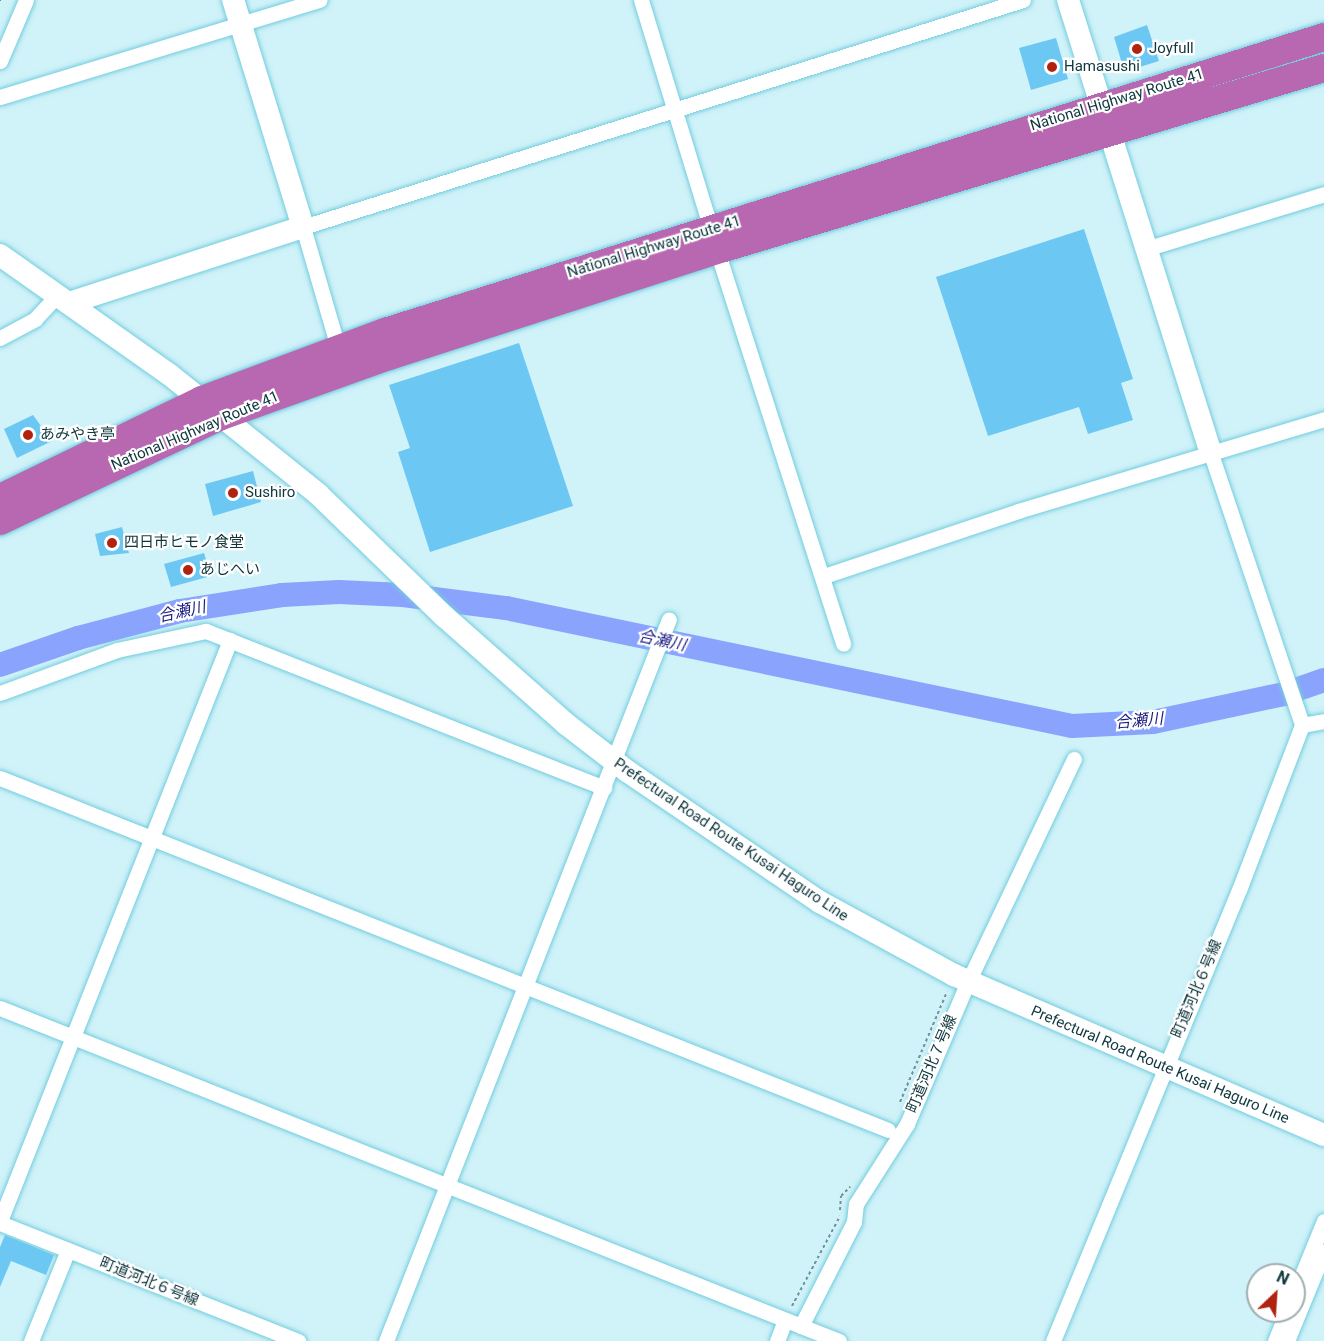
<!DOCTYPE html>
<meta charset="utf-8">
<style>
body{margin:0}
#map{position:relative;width:1324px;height:1341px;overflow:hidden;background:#d0f2f9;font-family:Roboto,"Noto Sans JP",sans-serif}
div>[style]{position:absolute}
.river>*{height:24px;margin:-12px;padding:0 12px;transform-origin:12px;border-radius:12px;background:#8aa3fd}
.building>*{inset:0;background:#6cc8f3}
.path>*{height:2px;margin-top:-1px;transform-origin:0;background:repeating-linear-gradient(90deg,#6e9399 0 3px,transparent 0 6px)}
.roads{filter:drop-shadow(0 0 2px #72cdde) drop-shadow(0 0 2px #72cdde)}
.street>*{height:15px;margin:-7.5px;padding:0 7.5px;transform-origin:7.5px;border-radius:7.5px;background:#fff}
.secondary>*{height:22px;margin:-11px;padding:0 11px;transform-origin:11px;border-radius:11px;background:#fff}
.highway>*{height:28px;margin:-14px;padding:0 14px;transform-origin:14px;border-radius:14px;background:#b868b0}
.dots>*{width:16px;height:16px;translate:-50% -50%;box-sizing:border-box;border:3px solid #fff;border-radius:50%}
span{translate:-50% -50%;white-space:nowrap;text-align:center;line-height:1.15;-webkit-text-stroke:4.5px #fff;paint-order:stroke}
.poi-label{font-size:15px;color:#0e363c}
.left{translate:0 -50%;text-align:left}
.street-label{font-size:15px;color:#0e363c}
.water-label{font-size:16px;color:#191b81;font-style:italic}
.north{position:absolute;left:1246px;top:1263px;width:60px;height:60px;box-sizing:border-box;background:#fff;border:2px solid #9fafb1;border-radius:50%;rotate:25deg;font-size:16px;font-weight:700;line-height:24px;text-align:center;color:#0e363c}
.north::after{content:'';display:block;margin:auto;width:21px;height:27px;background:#b12311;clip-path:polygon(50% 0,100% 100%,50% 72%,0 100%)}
</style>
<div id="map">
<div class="river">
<i style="left:0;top:665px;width:83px;rotate:-19.1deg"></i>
<i style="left:78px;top:638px;width:106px;rotate:-14.8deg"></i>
<i style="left:180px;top:611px;width:103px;rotate:-8.9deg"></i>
<i style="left:282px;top:595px;width:57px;rotate:-3deg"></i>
<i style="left:339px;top:592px;width:64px;rotate:2.7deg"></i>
<i style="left:403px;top:595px;width:104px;rotate:7.2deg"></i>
<i style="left:506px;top:608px;width:578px;rotate:11.78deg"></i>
<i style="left:1072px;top:726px;width:81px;rotate:-2.8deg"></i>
<i style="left:1153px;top:722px;width:134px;rotate:-12.1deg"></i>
<i style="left:1284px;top:694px;width:42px;rotate:-19.3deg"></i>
</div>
<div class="building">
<i style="clip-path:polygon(1147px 25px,1159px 61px,1130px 70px,1123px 67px,1114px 37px)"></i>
<i style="clip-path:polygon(1056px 38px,1068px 79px,1031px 90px,1019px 48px)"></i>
<i style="clip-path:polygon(1084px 229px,1133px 379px,1121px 383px,1133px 420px,1088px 434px,1079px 407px,988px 436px,936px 277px)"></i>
<i style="clip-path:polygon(519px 343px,573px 506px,430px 552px,398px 452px,410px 448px,389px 385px)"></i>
<i style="clip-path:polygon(33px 415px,52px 441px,17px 458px,4px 429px)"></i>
<i style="clip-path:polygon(253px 471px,261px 502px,213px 516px,205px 484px)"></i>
<i style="clip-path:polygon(122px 527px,129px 553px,100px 556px,95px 534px)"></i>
<i style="clip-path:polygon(204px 553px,211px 576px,171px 587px,164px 564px)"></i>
<i style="clip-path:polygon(5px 1235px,54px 1255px,46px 1275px,11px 1261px,0 1287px,0 1247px)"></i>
</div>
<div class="path">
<i style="left:0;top:1px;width:1px;rotate:-90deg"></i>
<i style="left:900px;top:1102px;width:120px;rotate:-66.9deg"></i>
<i style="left:840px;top:1210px;width:14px;rotate:-86deg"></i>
<i style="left:841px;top:1196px;width:13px;rotate:-45deg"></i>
<i style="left:792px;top:1306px;width:102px;rotate:-61.9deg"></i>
</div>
<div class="roads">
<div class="street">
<i style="left:641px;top:0;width:229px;rotate:73deg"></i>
<i style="left:0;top:61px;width:66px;rotate:-66.9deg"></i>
<i style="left:0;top:97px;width:334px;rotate:-16.9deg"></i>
<i style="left:1149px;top:248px;width:183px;rotate:-17.1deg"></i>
<i style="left:720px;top:260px;width:403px;rotate:72.2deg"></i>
<i style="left:0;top:338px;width:40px;rotate:-28deg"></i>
<i style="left:35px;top:319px;width:33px;rotate:-47deg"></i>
<i style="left:339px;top:351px;width:129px;rotate:-106.2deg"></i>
<i style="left:303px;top:227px;width:755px;rotate:-17.5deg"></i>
<i style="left:1210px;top:451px;width:289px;rotate:71.4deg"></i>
<i style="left:824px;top:576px;width:205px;rotate:-18.5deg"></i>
<i style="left:1018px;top:511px;width:320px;rotate:-16.7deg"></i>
<i style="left:0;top:693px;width:125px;rotate:-20.2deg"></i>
<i style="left:117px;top:650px;width:91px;rotate:-12.1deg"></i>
<i style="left:206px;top:631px;width:428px;rotate:21.5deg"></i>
<i style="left:0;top:778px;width:955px;rotate:21.62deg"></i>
<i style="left:0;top:1008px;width:862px;rotate:21.65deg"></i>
<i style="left:0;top:1221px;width:625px;rotate:-68.4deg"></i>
<i style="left:0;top:1223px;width:321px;rotate:21.6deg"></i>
<i style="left:1294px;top:1294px;width:79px;rotate:-67.7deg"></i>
<i style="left:31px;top:1341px;width:98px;rotate:-67.9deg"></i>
<i style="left:386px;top:1341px;width:775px;rotate:-68.6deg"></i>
<i style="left:777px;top:1341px;width:22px;rotate:-69deg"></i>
<i style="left:839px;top:1341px;width:41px;rotate:-158.5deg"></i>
<i style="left:801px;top:1326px;width:117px;rotate:-63deg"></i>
<i style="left:854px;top:1222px;width:18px;rotate:-84deg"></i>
<i style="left:856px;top:1204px;width:95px;rotate:-57.5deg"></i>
<i style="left:907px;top:1124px;width:155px;rotate:-66.8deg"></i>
<i style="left:968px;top:982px;width:247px;rotate:-64.6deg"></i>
<i style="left:1053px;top:1341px;width:488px;rotate:-67.6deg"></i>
<i style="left:1239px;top:890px;width:177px;rotate:-69.1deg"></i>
<i style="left:1302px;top:725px;width:22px;rotate:-10deg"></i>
<i style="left:1275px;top:1341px;width:32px;rotate:-68deg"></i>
<i style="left:1287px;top:1341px;width:97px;rotate:-67.7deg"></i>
</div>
<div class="secondary">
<i style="left:1068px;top:0;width:473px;rotate:72.5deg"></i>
<i style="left:0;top:255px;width:208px;rotate:35.2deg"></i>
<i style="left:170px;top:375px;width:191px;rotate:38.8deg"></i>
<i style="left:319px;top:495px;width:174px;rotate:44.1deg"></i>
<i style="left:444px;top:616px;width:163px;rotate:41.5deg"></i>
<i style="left:566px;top:724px;width:77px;rotate:37.6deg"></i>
<i style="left:627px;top:771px;width:233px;rotate:34.2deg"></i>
<i style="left:820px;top:902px;width:153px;rotate:28.6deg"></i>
<i style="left:954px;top:975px;width:403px;rotate:23.4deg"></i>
<i style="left:69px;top:303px;width:246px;rotate:-18deg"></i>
<i style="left:303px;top:227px;width:238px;rotate:-107.1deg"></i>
</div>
<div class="highway">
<i style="left:0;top:498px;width:225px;rotate:-25.9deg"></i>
<i style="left:202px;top:400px;width:195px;rotate:-20.4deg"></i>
<i style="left:385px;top:332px;width:984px;rotate:-17.44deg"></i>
<i style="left:0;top:521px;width:245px;rotate:-25.4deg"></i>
<i style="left:221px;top:416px;width:178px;rotate:-19.7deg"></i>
<i style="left:389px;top:356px;width:352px;rotate:-17.9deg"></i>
<i style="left:724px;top:248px;width:626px;rotate:-16.7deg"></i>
</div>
</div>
<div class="dots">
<i style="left:1137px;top:49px;background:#b12311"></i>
<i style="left:1052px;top:67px;background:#b12311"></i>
<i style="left:28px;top:435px;background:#b12311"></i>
<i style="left:233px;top:493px;background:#b12311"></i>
<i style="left:112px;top:543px;background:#b12311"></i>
<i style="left:188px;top:570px;background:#b12311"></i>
</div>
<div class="poi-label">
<span class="left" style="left:1149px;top:49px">Joyfull</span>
<span class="left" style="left:1064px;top:67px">Hamasushi</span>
<span class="left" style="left:40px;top:435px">あみやき亭</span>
<span class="left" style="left:245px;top:493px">Sushiro</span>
<span class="left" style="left:124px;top:543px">四日市ヒモノ食堂</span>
<span class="left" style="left:200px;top:570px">あじへい</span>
</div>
<div class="street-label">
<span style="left:1117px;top:100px;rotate:-17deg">National Highway Route 41</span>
<span style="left:654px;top:247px;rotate:-17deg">National Highway Route 41</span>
<span style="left:195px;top:431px;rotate:-23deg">National Highway Route 41</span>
<span style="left:731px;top:840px;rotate:34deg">Prefectural Road Route Kusai Haguro Line</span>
<span style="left:1197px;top:989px;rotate:-67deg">町道河北６号線</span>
<span style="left:932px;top:1064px;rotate:-67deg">町道河北７号線</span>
<span style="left:1160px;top:1065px;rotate:23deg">Prefectural Road Route Kusai Haguro Line</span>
<span style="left:149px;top:1282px;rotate:22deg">町道河北６号線</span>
</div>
<div class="water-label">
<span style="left:182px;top:612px;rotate:-12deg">合瀬川</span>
<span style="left:662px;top:641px;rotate:12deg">合瀬川</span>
<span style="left:1139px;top:721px;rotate:-5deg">合瀬川</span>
</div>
<div class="north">N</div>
</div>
